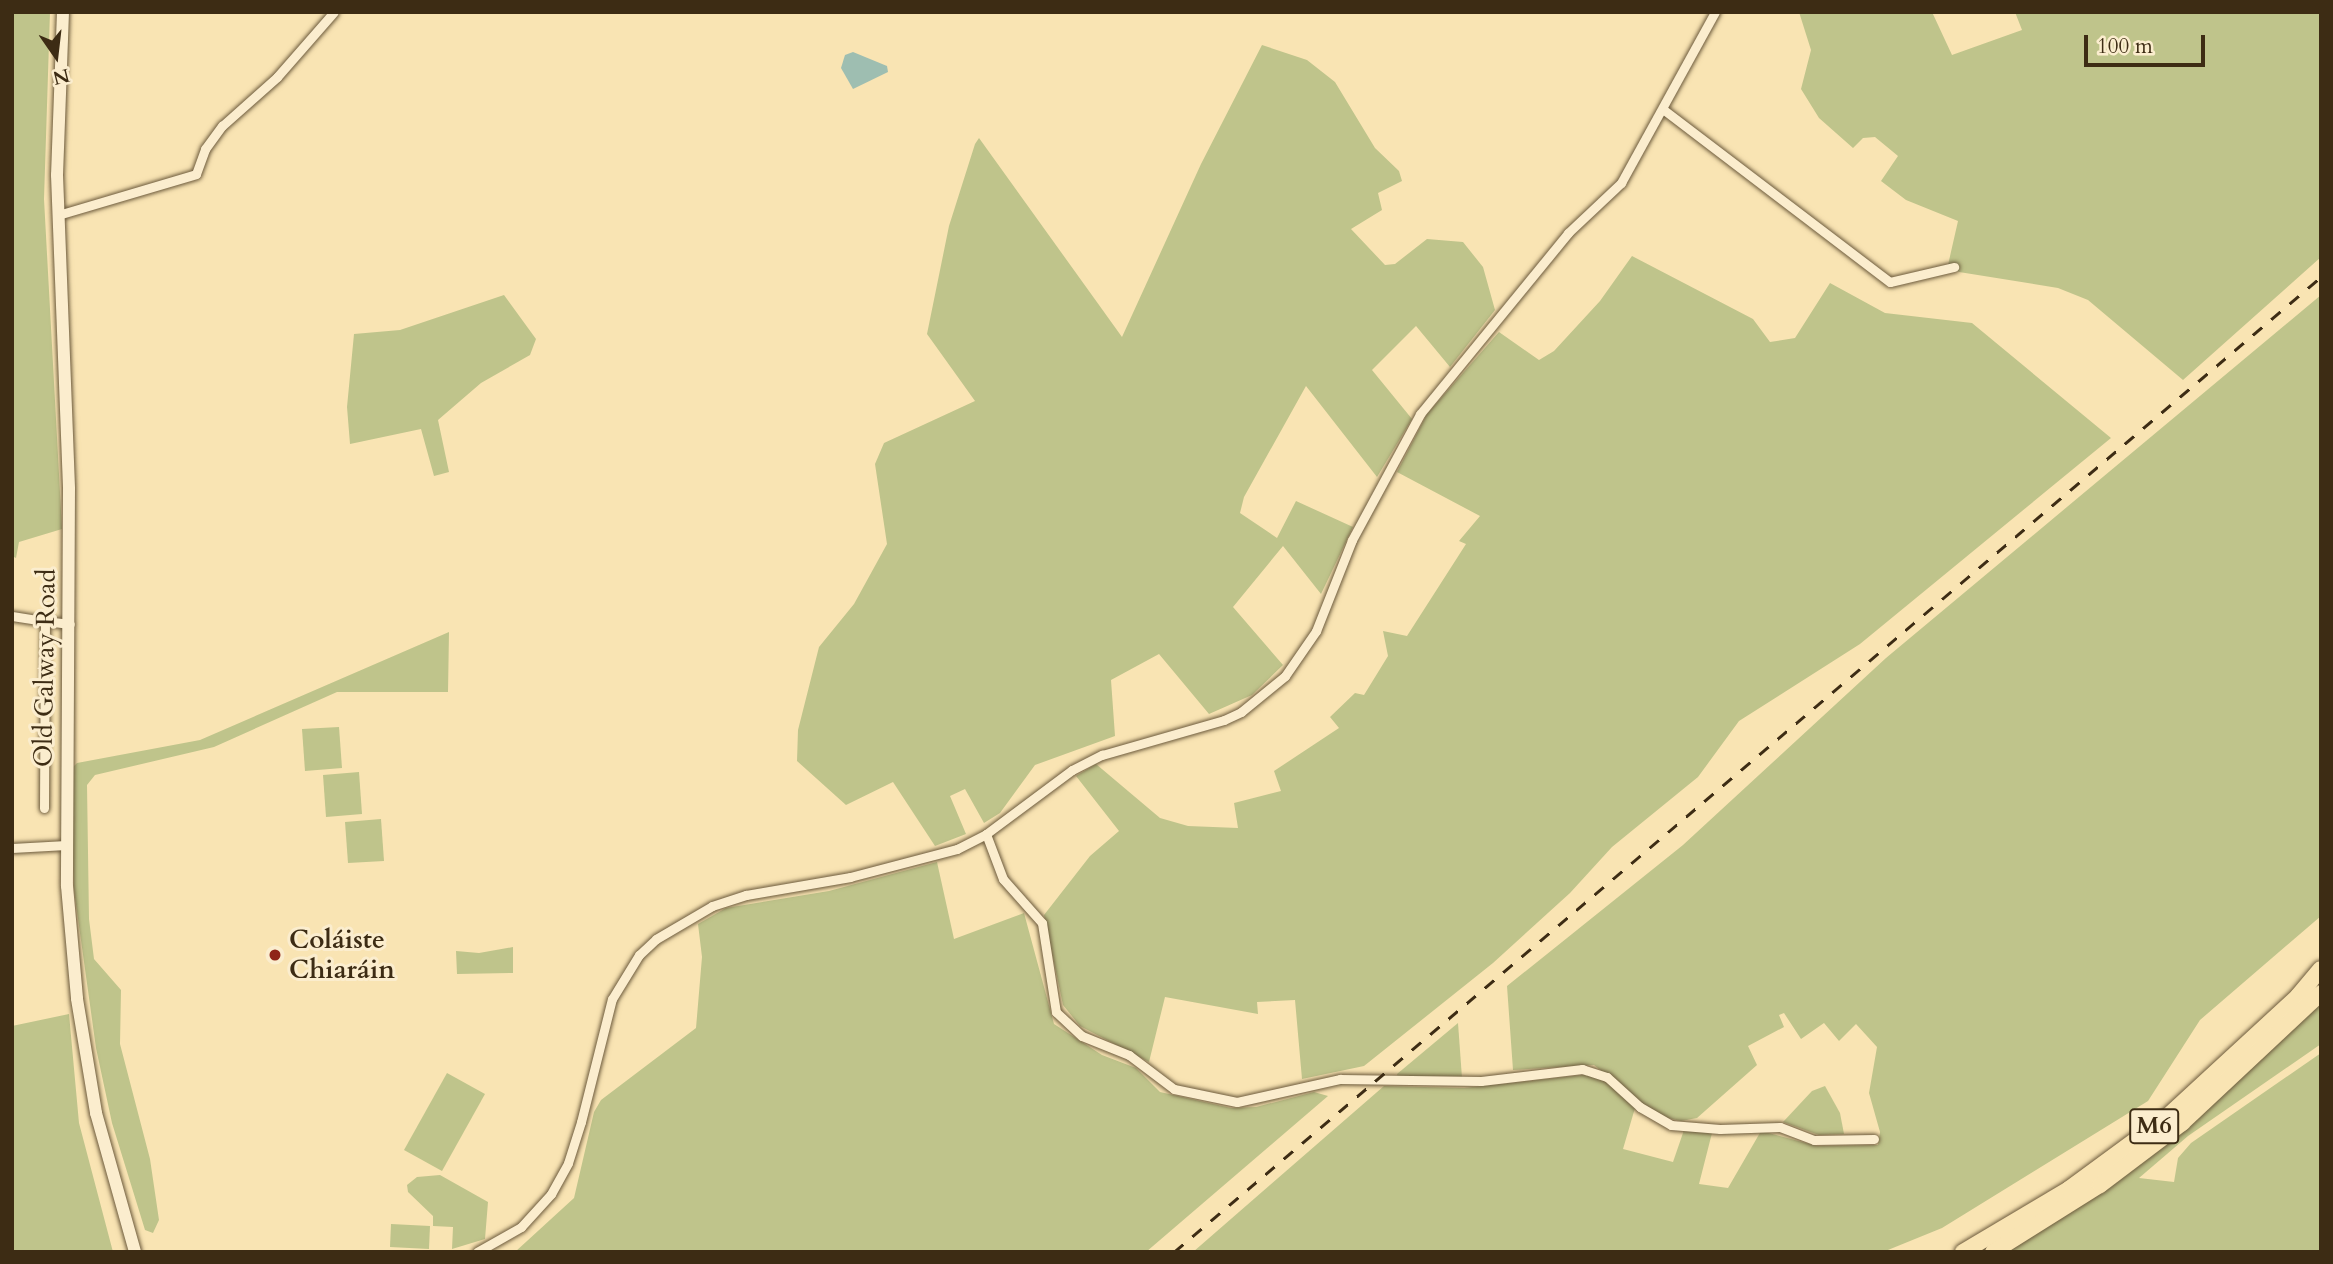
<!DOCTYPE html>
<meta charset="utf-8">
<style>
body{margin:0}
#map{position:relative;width:2333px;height:1264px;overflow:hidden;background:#f9e4b3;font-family:Cardo,serif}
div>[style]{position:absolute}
.green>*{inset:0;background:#bfc48b}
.water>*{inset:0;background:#9ebeb1}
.roads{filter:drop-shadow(0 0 2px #6c5a3c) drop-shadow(0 0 2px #6c5a3c)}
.minor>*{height:9px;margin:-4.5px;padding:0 4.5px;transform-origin:4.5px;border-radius:4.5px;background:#fbedce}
.secondary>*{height:12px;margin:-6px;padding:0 6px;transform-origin:6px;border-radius:6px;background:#fbedce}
.motorway>*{height:16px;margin:-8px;padding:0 8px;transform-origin:8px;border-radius:8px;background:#f9e4b3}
.rail>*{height:2.5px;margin-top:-1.25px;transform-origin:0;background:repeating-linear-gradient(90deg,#3d2c14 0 12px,transparent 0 24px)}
.dots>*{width:19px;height:19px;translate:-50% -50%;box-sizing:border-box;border:4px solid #fbedce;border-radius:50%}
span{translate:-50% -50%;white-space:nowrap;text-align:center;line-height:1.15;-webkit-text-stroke:6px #fbedce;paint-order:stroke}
.shield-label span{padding:2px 5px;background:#fbedce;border:2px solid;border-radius:5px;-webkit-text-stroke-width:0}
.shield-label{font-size:24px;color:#3d2c14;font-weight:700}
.street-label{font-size:26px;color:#3d2c14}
.poi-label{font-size:26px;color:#3d2c14;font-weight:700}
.left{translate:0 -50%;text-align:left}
.frame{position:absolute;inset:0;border:14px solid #3d2c14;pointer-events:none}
.north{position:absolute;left:21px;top:21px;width:70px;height:70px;-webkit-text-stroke:5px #fbedce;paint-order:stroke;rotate:166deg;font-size:19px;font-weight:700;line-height:28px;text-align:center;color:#3d2c14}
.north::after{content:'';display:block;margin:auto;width:24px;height:32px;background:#3d2c14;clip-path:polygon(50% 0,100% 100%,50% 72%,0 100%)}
.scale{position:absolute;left:2084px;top:35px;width:121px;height:32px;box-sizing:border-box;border:4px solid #3d2c14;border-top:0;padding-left:9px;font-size:21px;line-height:24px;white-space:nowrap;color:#3d2c14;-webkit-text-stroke:5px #fbedce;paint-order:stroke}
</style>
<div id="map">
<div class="green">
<i style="clip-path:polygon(12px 12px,50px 12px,44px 199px,62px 529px,19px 542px,16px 558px,12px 556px)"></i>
<i style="clip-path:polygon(1799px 12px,1932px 12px,1952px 55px,2022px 30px,2015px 12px,2321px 12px,2321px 257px,2183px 380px,2088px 300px,2058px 288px,1959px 272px,1948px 265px,1958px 221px,1906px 200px,1881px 181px,1898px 156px,1875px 137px,1863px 138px,1853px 148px,1819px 118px,1801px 89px,1811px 50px)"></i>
<i style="clip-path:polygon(1262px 45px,1307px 60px,1335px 82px,1375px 148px,1399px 171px,1402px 181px,1378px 193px,1382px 210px,1351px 229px,1385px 265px,1395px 264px,1427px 239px,1463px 242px,1483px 267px,1495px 310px,1450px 367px,1416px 326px,1372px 370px,1412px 419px,1377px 477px,1306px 386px,1244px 497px,1240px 513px,1277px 538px,1296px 501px,1353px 527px,1321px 594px,1283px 546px,1233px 607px,1283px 665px,1252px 695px,1209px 714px,1159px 654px,1111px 680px,1115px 736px,1035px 765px,1000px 813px,984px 823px,965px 789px,950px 796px,966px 834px,935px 846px,893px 782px,846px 805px,797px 761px,798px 730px,819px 647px,854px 604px,887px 544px,875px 464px,884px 443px,975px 401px,927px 334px,949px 226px,975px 144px,979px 138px,1122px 337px,1201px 164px)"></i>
<i style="clip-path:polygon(1632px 256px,1753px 319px,1770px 342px,1795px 338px,1830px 283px,1885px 313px,1972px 323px,2111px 438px,1860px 644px,1739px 721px,1698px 777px,1612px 847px,1570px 893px,1493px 963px,1364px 1066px,1302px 1079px,1295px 1000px,1257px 1002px,1258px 1014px,1165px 997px,1149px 1062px,1080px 1026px,1063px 1005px,1044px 915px,1090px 856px,1119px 831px,1076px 776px,1096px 764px,1160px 818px,1188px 826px,1238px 828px,1234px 803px,1281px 791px,1274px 771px,1339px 728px,1330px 717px,1355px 693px,1364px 695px,1388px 656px,1383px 631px,1407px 636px,1466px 544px,1459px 541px,1480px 516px,1397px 472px,1427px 414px,1499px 332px,1539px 360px,1554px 351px,1600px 301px)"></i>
<i style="clip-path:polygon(504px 295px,536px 339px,530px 355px,481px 383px,438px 420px,449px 472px,434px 476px,421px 429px,350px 444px,347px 407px,354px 334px,400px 330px)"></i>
<i style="clip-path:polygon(2321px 295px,2321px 916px,2200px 1020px,2148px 1101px,1942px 1228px,1883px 1252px,1193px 1252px,1384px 1086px,1464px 1088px,1591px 1074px,1614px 1087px,1635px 1108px,1623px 1149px,1673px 1162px,1684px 1130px,1712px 1133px,1699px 1184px,1728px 1188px,1761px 1131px,1817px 1146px,1878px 1145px,1880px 1132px,1869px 1093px,1877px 1047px,1856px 1024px,1839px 1041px,1824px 1023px,1801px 1039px,1784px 1013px,1779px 1015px,1784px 1027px,1748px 1046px,1757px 1065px,1697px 1118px,1681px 1121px,1659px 1116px,1594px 1065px,1513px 1070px,1507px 986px,1683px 845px,1886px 658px)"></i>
<i style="clip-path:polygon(449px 632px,448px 692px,337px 692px,214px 747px,95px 775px,87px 785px,89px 919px,94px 959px,121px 990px,120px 1044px,150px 1159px,159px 1220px,153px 1233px,145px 1230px,112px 1123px,96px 1048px,74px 890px,71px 769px,77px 763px,200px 740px)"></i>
<i style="clip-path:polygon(339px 727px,342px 768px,305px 771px,302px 729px)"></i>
<i style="clip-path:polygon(359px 772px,362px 814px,326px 817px,323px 775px)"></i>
<i style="clip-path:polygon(381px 819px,384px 861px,348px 863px,345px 822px)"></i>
<i style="clip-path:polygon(937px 862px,954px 939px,1024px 913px,1054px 1024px,1102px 1055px,1136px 1068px,1160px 1092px,1231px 1108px,1256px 1107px,1314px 1092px,1328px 1096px,1146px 1252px,515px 1252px,574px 1198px,594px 1112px,601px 1100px,696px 1028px,702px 957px,698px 924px,726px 908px,829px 891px)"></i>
<i style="clip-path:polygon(513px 947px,513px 973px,457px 974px,456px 951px,479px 953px)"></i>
<i style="clip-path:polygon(2321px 999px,2321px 1044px,2188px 1136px,2139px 1178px,2174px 1182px,2178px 1158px,2191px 1143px,2321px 1053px,2321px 1252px,2001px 1252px)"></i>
<i style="clip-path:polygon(69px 1014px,79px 1123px,113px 1252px,12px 1252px,12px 1026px)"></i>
<i style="clip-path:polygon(1458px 1023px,1462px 1078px,1398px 1079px,1397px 1074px)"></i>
<i style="clip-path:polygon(447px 1073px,485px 1094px,442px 1171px,404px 1150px)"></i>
<i style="clip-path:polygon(1825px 1086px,1840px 1113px,1844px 1134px,1819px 1135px,1783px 1122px,1812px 1091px)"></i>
<i style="clip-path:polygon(440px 1175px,488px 1202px,485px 1239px,452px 1249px,453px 1227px,433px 1226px,433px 1216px,408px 1192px,407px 1185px,417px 1177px)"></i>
<i style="clip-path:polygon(391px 1224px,430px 1226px,429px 1249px,390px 1247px)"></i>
</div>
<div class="water">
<i style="clip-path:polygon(853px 52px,887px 66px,888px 72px,853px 89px,841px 68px,845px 55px)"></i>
</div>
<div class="roads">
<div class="minor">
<i style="left:1664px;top:110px;width:284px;rotate:37.3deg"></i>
<i style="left:1890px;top:282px;width:66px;rotate:-13.2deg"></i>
<i style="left:58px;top:215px;width:144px;rotate:-16.5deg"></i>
<i style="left:196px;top:174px;width:27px;rotate:-70deg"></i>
<i style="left:205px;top:149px;width:29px;rotate:-54deg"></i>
<i style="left:222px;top:126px;width:74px;rotate:-41.7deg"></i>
<i style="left:277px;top:77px;width:86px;rotate:-48.8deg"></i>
<i style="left:12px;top:616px;width:33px;rotate:9deg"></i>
<i style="left:44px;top:808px;width:187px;rotate:-89.7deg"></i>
<i style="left:45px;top:621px;width:25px;rotate:7deg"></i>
<i style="left:986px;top:834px;width:48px;rotate:69.3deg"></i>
<i style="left:1003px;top:879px;width:59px;rotate:48.4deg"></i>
<i style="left:1042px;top:923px;width:90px;rotate:81.1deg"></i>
<i style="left:1056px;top:1012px;width:35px;rotate:43deg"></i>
<i style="left:1082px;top:1036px;width:51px;rotate:22deg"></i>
<i style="left:1129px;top:1055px;width:56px;rotate:37.1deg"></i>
<i style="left:1174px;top:1089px;width:64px;rotate:11.7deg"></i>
<i style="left:1237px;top:1102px;width:106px;rotate:-12.6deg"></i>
<i style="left:1340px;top:1079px;width:141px;rotate:0.8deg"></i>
<i style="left:1481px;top:1081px;width:102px;rotate:-6.8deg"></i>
<i style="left:1582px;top:1069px;width:26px;rotate:18deg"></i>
<i style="left:1607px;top:1077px;width:45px;rotate:42.3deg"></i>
<i style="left:1640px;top:1107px;width:36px;rotate:30deg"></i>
<i style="left:1671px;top:1125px;width:49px;rotate:4.7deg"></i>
<i style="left:1720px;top:1129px;width:60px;rotate:-1.9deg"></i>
<i style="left:1780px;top:1127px;width:36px;rotate:21deg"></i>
<i style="left:1814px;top:1140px;width:60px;rotate:-1deg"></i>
<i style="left:12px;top:848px;width:54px;rotate:-3.2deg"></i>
<i style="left:477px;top:1252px;width:51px;rotate:-29.6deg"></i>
<i style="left:521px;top:1227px;width:45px;rotate:-47.7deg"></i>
<i style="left:551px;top:1194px;width:35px;rotate:-61deg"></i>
<i style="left:568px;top:1163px;width:43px;rotate:-72.4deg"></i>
<i style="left:581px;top:1122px;width:127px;rotate:-75.9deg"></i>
<i style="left:612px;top:999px;width:52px;rotate:-58.5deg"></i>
<i style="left:639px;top:955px;width:23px;rotate:-43deg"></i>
<i style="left:656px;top:939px;width:65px;rotate:-30.5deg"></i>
<i style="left:712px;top:906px;width:36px;rotate:-18deg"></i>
<i style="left:746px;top:895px;width:106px;rotate:-9.8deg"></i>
<i style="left:850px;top:877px;width:111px;rotate:-14.7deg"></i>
<i style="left:957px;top:849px;width:33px;rotate:-27deg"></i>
<i style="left:986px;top:834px;width:107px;rotate:-36.7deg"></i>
<i style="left:1072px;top:770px;width:34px;rotate:-27deg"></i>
<i style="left:1102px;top:755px;width:127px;rotate:-16deg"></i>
<i style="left:1224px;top:720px;width:19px;rotate:-25deg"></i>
<i style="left:1241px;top:712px;width:57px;rotate:-39.3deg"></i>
<i style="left:1285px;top:676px;width:55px;rotate:-55.4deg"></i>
<i style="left:1316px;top:631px;width:98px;rotate:-68.4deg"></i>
<i style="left:1352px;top:540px;width:143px;rotate:-61.6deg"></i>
<i style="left:1420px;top:414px;width:234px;rotate:-50.7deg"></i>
<i style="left:1568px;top:233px;width:73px;rotate:-43.3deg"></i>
<i style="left:1621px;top:183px;width:195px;rotate:-61.2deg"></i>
</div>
<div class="secondary">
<i style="left:63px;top:12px;width:163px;rotate:92.1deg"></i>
<i style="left:57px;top:175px;width:314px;rotate:87.8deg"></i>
<i style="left:69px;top:489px;width:397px;rotate:90.3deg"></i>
<i style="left:67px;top:886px;width:113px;rotate:84.9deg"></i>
<i style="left:77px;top:999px;width:116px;rotate:80.5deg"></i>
<i style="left:96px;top:1113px;width:144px;rotate:74.3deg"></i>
</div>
<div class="motorway">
<i style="left:1963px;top:1252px;width:123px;rotate:-30.7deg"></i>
<i style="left:2069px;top:1189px;width:122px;rotate:-36.3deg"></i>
<i style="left:2167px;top:1117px;width:178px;rotate:-42.7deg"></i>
<i style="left:2298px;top:996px;width:35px;rotate:-50deg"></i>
<i style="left:1993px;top:1252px;width:126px;rotate:-32.1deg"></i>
<i style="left:2100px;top:1185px;width:103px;rotate:-37.1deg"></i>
<i style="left:2182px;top:1123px;width:190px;rotate:-43.1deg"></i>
</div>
</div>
<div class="rail">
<i style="left:1174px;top:1252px;width:1505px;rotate:-40.37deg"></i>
</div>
<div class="dots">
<i style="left:275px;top:955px;background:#8f2418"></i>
</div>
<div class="shield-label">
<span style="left:2154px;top:1126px">M6</span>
</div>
<div class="street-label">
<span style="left:45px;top:668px;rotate:-89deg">Old Galway Road</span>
</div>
<div class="poi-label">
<span class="left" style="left:289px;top:955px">Coláiste<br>Chiaráin</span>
</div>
<div class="frame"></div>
<div class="north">N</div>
<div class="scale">100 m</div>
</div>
